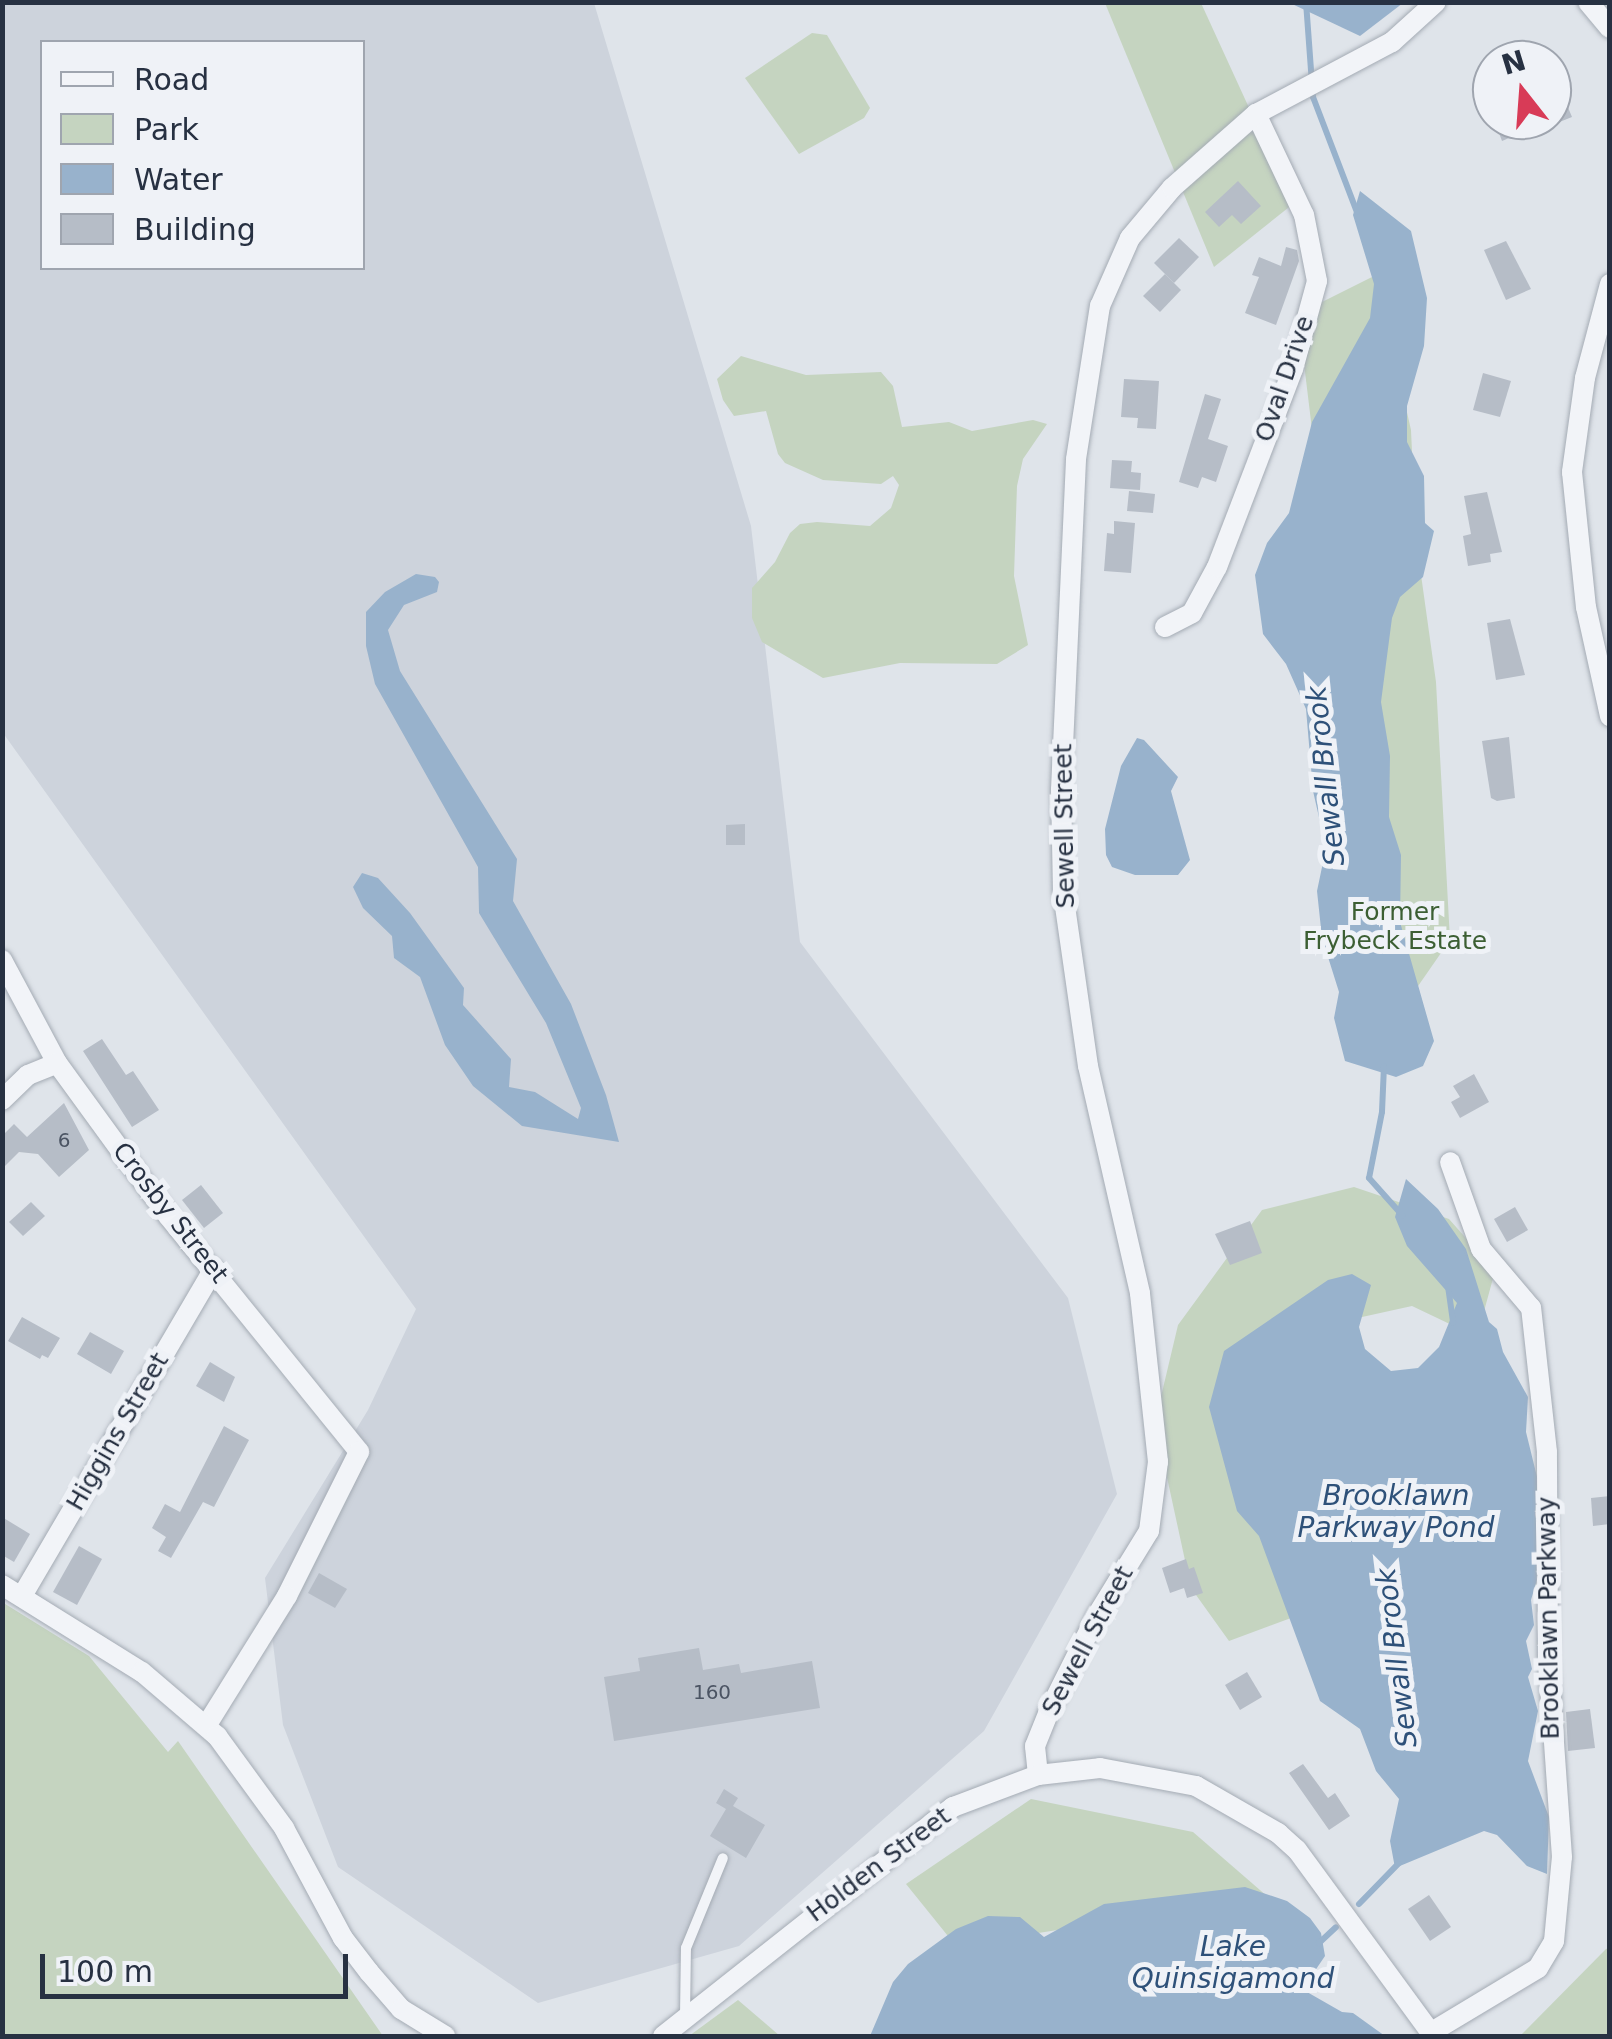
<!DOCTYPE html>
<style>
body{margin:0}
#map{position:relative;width:1612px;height:2039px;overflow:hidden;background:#dfe4ea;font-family:"DejaVu Sans",sans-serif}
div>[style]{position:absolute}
.built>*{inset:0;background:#cdd3dc}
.green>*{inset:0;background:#c5d4c0}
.water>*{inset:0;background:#98b2cc}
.stream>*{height:6px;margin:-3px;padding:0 3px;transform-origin:3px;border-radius:3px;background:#98b2cc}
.building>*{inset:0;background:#b6bdc7}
.roads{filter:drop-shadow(0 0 2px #a4abb4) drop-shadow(0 0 2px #a4abb4)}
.lane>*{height:10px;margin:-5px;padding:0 5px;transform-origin:5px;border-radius:5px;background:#f2f4f8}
.street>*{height:20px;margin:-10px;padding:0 10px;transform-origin:10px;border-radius:10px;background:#f2f4f8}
span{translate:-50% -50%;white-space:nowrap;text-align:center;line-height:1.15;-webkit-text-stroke:10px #eff2f7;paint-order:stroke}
.number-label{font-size:20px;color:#4b5463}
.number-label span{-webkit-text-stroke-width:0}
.street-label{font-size:25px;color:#273142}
.park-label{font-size:25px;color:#3c5f33}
.water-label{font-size:28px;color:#2e5179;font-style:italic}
.frame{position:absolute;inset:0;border:5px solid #273142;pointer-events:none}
.legend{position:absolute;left:40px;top:40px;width:325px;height:230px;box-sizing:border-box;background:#eff2f7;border:2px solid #9fa5af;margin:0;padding:12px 18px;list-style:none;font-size:30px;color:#273142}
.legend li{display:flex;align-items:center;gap:20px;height:50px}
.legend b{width:50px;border:2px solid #9fa5af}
.north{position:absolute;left:1472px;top:40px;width:100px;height:100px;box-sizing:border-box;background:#eff2f7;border:2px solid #9fa5af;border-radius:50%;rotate:343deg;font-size:28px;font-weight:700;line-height:40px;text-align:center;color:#273142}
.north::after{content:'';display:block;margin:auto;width:35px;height:45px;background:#d83b57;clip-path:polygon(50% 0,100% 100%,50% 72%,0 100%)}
.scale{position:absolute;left:40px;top:1954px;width:308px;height:45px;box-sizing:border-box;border:5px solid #273142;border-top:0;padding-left:12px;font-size:30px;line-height:35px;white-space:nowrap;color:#273142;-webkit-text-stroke:8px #eff2f7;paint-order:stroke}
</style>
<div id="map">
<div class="built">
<i style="clip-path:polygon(evenodd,2px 3px,594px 3px,751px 526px,800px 942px,1068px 1298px,1117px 1494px,984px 1731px,739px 1946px,538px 2003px,338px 1867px,283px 1725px,265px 1578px,368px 1410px,416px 1309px,3px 733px,2px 3px,42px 42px,362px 42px,362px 268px,42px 268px,42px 42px)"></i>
</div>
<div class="green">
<i style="clip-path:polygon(1105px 3px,1201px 3px,1293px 204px,1214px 267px)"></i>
<i style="clip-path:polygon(812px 33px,827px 35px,870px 108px,864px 118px,799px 154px,745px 78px)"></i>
<i style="clip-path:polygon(1376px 275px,1411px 430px,1416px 539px,1436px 682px,1450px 940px,1416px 989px,1395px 1000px,1330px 578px,1298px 314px)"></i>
<i style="clip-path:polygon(741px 356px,806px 375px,881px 372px,893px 386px,902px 427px,949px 422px,972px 431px,1033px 420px,1047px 424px,1023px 459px,1017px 486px,1014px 576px,1028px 645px,997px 664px,900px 663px,823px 678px,762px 642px,752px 618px,752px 588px,775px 562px,790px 533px,800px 524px,817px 522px,870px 526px,891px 508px,899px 485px,893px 476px,881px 484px,823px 480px,785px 463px,778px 454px,766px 411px,734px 416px,723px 400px,717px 379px)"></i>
<i style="clip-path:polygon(1354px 1187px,1449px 1219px,1495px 1271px,1477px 1337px,1412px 1306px,1353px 1319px,1310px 1611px,1229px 1641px,1191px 1588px,1155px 1422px,1178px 1325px,1262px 1210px)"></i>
<i style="clip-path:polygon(2px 1602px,89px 1656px,168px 1752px,178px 1741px,383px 2036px,3px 2036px)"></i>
<i style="clip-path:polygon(1031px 1799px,1193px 1832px,1268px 1897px,956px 1946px,906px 1884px)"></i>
<i style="clip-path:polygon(1609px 1948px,1609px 2036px,1520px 2036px,1606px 1949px)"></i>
<i style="clip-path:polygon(738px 2000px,780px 2036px,689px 2036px)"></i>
</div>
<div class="water">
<i style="clip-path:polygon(1290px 3px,1403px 3px,1360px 36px)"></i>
<i style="clip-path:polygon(1360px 191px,1411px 231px,1427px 298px,1424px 346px,1407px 406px,1407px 442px,1424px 476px,1425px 523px,1434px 531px,1423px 577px,1400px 597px,1392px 618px,1381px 702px,1390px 756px,1389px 817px,1401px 855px,1400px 922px,1434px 1041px,1423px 1066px,1396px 1077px,1345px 1061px,1334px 1018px,1339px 992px,1322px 938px,1317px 891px,1326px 848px,1313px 791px,1306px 709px,1286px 664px,1263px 634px,1255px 575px,1267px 543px,1289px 513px,1312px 422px,1370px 318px,1374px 284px,1353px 215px)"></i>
<i style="clip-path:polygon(416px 574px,435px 577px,439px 582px,437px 592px,404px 605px,388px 630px,400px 671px,517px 859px,513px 901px,571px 1004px,606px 1095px,619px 1142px,522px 1126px,473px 1086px,445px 1045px,420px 977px,394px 958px,392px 936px,363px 908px,353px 887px,362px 873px,378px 878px,410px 913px,464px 988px,463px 1005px,511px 1059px,509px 1087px,535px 1092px,578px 1119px,581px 1108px,546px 1023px,479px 913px,478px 867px,375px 684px,366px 646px,366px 612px,385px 592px)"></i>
<i style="clip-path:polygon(1137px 738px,1144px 740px,1178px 777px,1171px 791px,1190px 860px,1178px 875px,1135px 875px,1112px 867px,1106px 855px,1105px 829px,1121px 766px)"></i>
<i style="clip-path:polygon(1406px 1179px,1438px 1209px,1466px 1249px,1489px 1322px,1497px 1329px,1503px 1352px,1528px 1397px,1526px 1432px,1539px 1485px,1535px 1514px,1544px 1556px,1531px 1600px,1534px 1625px,1526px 1641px,1532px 1669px,1528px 1677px,1538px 1711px,1528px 1761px,1549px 1817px,1547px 1874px,1527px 1866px,1497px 1835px,1484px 1831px,1395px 1868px,1390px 1841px,1399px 1799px,1376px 1771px,1360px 1729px,1320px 1701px,1259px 1536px,1237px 1511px,1209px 1407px,1224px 1351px,1328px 1280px,1352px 1274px,1371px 1285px,1359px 1327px,1365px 1349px,1391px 1371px,1418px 1368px,1439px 1347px,1457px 1303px,1407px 1246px,1395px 1217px)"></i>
<i style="clip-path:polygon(1245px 1887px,1287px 1901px,1310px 1918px,1321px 1933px,1325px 1956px,1306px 1984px,1307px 1992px,1342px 2012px,1353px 2013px,1385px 2036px,870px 2036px,893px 1982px,908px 1964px,956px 1929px,988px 1916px,1020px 1917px,1044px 1937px,1104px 1904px)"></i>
</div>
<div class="stream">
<i style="left:1306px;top:2px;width:95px;rotate:85.8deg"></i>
<i style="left:1313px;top:97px;width:123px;rotate:69.1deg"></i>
<i style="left:1384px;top:1066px;width:46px;rotate:92.5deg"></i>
<i style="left:1382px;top:1112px;width:67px;rotate:101.1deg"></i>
<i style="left:1369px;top:1178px;width:50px;rotate:48.3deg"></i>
<i style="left:1448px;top:1286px;width:37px;rotate:82deg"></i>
<i style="left:1359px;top:1904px;width:56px;rotate:-45.7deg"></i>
<i style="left:1319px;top:1943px;width:23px;rotate:-43deg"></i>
</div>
<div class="building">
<i style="clip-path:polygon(1552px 69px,1572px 117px,1552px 125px)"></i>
<i style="clip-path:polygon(1494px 120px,1551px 120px,1502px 141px)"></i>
<i style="clip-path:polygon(1238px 181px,1261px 206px,1241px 224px,1232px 215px,1219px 227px,1205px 212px)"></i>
<i style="clip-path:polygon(1179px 238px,1199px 257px,1174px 283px,1154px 263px)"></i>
<i style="clip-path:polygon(1506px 241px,1531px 289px,1506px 300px,1484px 250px)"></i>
<i style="clip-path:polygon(1286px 247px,1297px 250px,1299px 261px,1276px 325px,1245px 313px,1259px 277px,1252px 275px,1259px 257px,1281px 266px)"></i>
<i style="clip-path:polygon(1165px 274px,1181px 290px,1160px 312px,1143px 296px)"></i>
<i style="clip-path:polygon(1483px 373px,1511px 381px,1500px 417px,1473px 410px)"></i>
<i style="clip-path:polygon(1124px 379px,1159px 381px,1156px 429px,1137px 428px,1138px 418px,1121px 417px)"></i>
<i style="clip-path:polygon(1205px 394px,1221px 399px,1208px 439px,1228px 446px,1216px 482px,1202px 477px,1198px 488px,1179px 482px)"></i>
<i style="clip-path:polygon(1112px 460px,1132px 461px,1131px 472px,1141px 473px,1140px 490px,1110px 488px)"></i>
<i style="clip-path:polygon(1129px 491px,1155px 494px,1153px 513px,1127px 511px)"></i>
<i style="clip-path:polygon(1487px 492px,1502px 552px,1490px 554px,1491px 562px,1468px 566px,1463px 536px,1471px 534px,1464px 496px)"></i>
<i style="clip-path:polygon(1114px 521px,1135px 523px,1131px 573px,1104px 571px,1107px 533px,1114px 534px)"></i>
<i style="clip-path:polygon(1510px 619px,1525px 675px,1496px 680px,1487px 623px)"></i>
<i style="clip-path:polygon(1509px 737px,1515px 798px,1497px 801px,1491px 798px,1482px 741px)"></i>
<i style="clip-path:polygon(745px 824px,745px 845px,726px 845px,726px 825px)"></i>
<i style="clip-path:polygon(102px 1039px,126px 1075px,133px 1071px,159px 1110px,132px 1127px,83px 1051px)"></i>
<i style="clip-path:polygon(1474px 1074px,1489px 1102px,1460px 1118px,1451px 1102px,1460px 1097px,1453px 1086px)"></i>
<i style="clip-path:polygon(64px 1103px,89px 1150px,59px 1177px,38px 1154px,19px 1152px,2px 1169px,2px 1136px,14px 1124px,27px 1137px)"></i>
<i style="clip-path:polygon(201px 1185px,223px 1213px,204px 1228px,182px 1200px)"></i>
<i style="clip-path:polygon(31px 1202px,45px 1216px,23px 1236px,9px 1222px)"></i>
<i style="clip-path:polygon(1515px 1207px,1528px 1230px,1507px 1242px,1494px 1219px)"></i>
<i style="clip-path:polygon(1250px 1221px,1262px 1253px,1230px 1265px,1215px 1234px)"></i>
<i style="clip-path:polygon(22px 1317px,60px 1338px,48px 1358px,42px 1355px,40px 1359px,8px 1341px)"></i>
<i style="clip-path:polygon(90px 1332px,124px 1351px,111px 1374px,77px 1354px)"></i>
<i style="clip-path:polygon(210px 1362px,235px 1377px,224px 1402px,196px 1386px)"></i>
<i style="clip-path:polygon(224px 1426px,249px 1440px,214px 1507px,203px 1502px,171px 1558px,158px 1551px,166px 1537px,152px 1528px,165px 1504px,180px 1512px)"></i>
<i style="clip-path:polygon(1610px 1496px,1610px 1524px,1593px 1526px,1591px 1498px)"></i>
<i style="clip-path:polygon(2px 1517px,30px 1534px,14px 1562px,2px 1555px)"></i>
<i style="clip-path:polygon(79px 1546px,102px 1559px,77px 1605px,53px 1592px)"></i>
<i style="clip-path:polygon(1186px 1559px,1189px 1569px,1194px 1567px,1203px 1593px,1187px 1598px,1184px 1588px,1170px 1593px,1162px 1568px)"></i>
<i style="clip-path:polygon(319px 1573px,347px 1589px,335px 1608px,308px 1593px)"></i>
<i style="clip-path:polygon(699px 1648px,703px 1670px,739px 1664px,741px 1673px,812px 1661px,820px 1708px,614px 1741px,604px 1677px,640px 1671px,638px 1658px)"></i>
<i style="clip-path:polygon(1247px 1672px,1262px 1697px,1240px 1710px,1225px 1685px)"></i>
<i style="clip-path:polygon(1590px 1709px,1595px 1748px,1568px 1751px,1566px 1712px)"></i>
<i style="clip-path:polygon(1303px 1764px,1328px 1798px,1335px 1793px,1350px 1816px,1329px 1830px,1289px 1773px)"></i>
<i style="clip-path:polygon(724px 1789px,738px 1798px,733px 1806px,765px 1825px,746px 1858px,710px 1836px,726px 1809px,716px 1803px)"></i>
<i style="clip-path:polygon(1429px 1895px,1451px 1927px,1430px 1941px,1408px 1909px)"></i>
</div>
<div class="roads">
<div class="lane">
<i style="left:685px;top:2016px;width:68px;rotate:-89.2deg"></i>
<i style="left:686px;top:1948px;width:97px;rotate:-67.7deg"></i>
</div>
<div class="street">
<i style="left:1588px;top:2px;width:34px;rotate:50deg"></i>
<i style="left:1610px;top:284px;width:97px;rotate:104.9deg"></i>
<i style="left:1585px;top:378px;width:95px;rotate:97.9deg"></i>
<i style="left:1572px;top:472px;width:136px;rotate:84.1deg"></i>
<i style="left:1586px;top:607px;width:112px;rotate:77.6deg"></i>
<i style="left:1165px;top:627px;width:30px;rotate:-27deg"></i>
<i style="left:1192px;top:613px;width:52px;rotate:-61.5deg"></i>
<i style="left:1217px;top:567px;width:212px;rotate:-69deg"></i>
<i style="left:1293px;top:369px;width:91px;rotate:-74.7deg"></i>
<i style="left:1317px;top:281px;width:67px;rotate:-101.1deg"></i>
<i style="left:1304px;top:215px;width:112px;rotate:-115.4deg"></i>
<i style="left:2px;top:960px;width:117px;rotate:61.9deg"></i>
<i style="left:57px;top:1063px;width:190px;rotate:54deg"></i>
<i style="left:169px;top:1217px;width:302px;rotate:51deg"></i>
<i style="left:359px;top:1452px;width:161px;rotate:116.6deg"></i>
<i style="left:287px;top:1596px;width:153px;rotate:121.9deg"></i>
<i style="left:2px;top:1100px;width:36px;rotate:-44deg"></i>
<i style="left:28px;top:1075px;width:31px;rotate:-22deg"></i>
<i style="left:2px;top:1585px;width:165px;rotate:31.9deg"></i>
<i style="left:142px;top:1672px;width:99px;rotate:40.5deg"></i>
<i style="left:217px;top:1736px;width:114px;rotate:53.9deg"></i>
<i style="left:284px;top:1828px;width:125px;rotate:61.8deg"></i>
<i style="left:343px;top:1938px;width:43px;rotate:52.6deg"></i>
<i style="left:369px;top:1972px;width:49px;rotate:49.1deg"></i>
<i style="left:401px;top:2009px;width:52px;rotate:31.5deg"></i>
<i style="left:22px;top:1596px;width:379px;rotate:-59.6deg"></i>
<i style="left:1038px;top:1775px;width:29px;rotate:-96deg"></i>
<i style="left:1035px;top:1746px;width:35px;rotate:-68deg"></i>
<i style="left:1048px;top:1713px;width:107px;rotate:-63.4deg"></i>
<i style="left:1096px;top:1617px;width:101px;rotate:-58.4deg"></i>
<i style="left:1149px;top:1531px;width:70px;rotate:-82.6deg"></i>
<i style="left:1158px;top:1462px;width:170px;rotate:-96.1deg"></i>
<i style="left:1140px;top:1293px;width:233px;rotate:-102.9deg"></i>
<i style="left:1088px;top:1066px;width:176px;rotate:-98.2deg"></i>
<i style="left:1063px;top:892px;width:102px;rotate:-91.1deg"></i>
<i style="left:1061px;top:790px;width:331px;rotate:-87.4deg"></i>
<i style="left:1076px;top:459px;width:155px;rotate:-81.1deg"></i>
<i style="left:1100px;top:306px;width:74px;rotate:-66.2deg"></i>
<i style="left:1130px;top:238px;width:65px;rotate:-50deg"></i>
<i style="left:1172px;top:188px;width:112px;rotate:-41.4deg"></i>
<i style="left:1256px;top:114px;width:154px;rotate:-27.9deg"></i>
<i style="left:1392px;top:42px;width:59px;rotate:-42.3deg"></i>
<i style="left:1430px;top:2033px;width:126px;rotate:-31deg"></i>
<i style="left:1538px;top:1968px;width:31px;rotate:-59deg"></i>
<i style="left:1554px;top:1941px;width:84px;rotate:-84.6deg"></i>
<i style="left:1562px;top:1857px;width:201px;rotate:-94deg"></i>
<i style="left:1548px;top:1656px;width:204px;rotate:-90.3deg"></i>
<i style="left:1547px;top:1452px;width:145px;rotate:-96.3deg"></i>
<i style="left:1531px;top:1308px;width:77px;rotate:-130.3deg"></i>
<i style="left:1481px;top:1249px;width:92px;rotate:-109.6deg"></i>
<i style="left:663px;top:2036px;width:370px;rotate:-38.3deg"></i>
<i style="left:953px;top:1807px;width:91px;rotate:-20.6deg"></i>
<i style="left:1038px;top:1775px;width:62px;rotate:-6.4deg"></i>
<i style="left:1100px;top:1768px;width:98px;rotate:10.6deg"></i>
<i style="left:1196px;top:1786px;width:95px;rotate:29.8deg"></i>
<i style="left:1278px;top:1833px;width:25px;rotate:42deg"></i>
<i style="left:1297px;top:1850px;width:230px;rotate:53.8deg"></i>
</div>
</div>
<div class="number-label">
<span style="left:64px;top:1140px">6</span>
<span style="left:712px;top:1692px">160</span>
</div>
<div class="street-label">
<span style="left:1285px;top:379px;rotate:-71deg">Oval Drive</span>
<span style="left:1065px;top:826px;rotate:-91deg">Sewell Street</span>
<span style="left:170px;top:1213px;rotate:52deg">Crosby Street</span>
<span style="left:118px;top:1432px;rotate:-60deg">Higgins Street</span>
<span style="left:1549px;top:1618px;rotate:-91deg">Brooklawn Parkway</span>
<span style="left:1088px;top:1641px;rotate:-62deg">Sewell Street</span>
<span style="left:879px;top:1865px;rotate:-37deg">Holden Street</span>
</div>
<div class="park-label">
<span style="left:1395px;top:927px">Former<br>Frybeck Estate</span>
</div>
<div class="water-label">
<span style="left:1326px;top:776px;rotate:-96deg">Sewall Brook</span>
<span style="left:1396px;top:1512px">Brooklawn<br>Parkway Pond</span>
<span style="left:1397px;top:1658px;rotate:-97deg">Sewall Brook</span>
<span style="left:1233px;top:1963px">Lake<br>Quinsigamond</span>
</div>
<div class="frame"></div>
<ul class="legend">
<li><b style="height:12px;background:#f2f4f8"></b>Road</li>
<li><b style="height:28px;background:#c5d4c0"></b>Park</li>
<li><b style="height:28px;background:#98b2cc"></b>Water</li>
<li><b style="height:28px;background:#b6bdc7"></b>Building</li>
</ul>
<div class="north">N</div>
<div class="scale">100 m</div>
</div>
